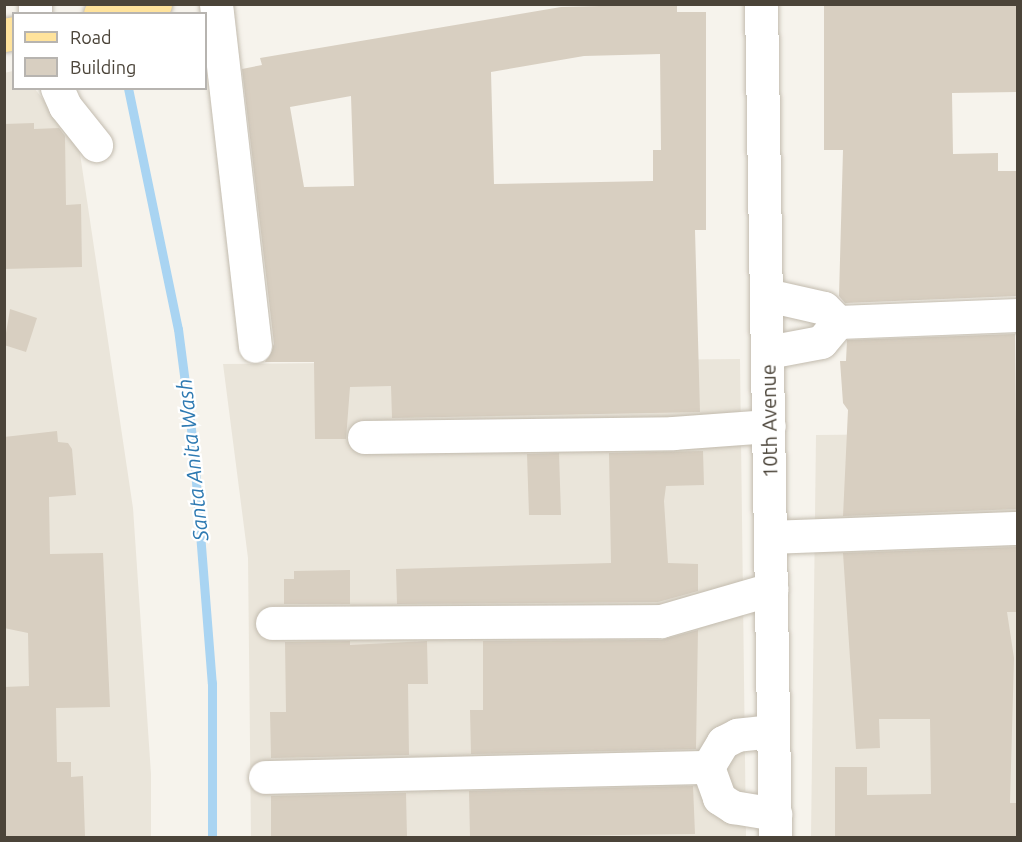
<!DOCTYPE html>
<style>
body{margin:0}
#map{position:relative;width:1022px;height:842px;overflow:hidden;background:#f6f3ec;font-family:Ubuntu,sans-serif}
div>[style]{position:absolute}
.residential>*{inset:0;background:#eae5da}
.stream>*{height:9px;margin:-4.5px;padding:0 4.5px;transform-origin:4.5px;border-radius:4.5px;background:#a9d4f2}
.building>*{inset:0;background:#d8cfc1}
.roads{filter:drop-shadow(0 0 2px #c2bbae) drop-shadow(0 0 2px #c2bbae)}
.minor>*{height:33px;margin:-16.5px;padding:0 16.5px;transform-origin:16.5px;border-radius:16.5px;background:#fff}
.major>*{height:33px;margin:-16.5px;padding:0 16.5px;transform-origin:16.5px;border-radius:16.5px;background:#ffe39c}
span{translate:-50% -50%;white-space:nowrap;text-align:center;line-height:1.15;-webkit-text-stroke:4.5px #fff;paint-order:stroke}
.street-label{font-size:20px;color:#4b4439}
.water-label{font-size:21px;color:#2e7ab2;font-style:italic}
.frame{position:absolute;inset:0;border:6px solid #4b4439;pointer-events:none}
.legend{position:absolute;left:12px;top:12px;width:195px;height:78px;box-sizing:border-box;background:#fff;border:2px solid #b7b4b0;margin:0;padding:8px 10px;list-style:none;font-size:18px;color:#4b4439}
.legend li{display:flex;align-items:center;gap:12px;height:30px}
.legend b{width:30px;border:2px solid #b7b4b0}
</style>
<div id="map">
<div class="residential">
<i style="clip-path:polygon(13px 71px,14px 88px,35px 89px,79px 147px,133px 508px,151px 774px,151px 837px,5px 837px,4px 73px)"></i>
<i style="clip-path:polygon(740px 359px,746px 837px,251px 837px,248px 558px,223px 364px)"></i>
<i style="clip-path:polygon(1017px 433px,1017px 837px,811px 838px,816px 435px)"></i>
</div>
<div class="stream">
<i style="left:128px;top:88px;width:246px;rotate:78.3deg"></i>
<i style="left:178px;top:329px;width:116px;rotate:82.6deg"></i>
<i style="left:193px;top:444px;width:240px;rotate:85.5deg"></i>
<i style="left:212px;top:683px;width:155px;rotate:90deg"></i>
</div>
<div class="building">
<i style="clip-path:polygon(evenodd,677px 4px,677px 12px,706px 12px,706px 230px,695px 230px,700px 412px,392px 418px,391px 386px,350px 387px,346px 439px,315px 439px,314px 362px,265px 362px,274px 344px,242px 69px,262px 65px,260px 58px,561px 7px,677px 4px,660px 54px,661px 150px,653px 150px,653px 181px,494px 184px,491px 72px,584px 56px,660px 54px,677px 4px,351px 96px,354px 186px,304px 187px,290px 107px,351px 96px)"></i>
<i style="clip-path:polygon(1017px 4px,1017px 92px,952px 93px,953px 154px,998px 153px,998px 171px,1017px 171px,1017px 296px,845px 303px,839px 296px,843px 150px,824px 150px,824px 6px)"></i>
<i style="clip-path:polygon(34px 123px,34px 129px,59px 128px,65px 136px,66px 205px,81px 204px,82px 267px,4px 269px,4px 124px)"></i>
<i style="clip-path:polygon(10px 309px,37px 318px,26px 352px,4px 345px)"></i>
<i style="clip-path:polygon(1015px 334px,1017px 509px,843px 516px,848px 410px,843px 403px,840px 361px,846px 361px,847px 340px)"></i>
<i style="clip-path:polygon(57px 431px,58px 442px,68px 443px,72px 449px,76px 495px,49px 497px,50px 554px,103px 553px,110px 707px,56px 708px,57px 762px,71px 762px,71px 777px,83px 776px,85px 836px,4px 837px,4px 687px,29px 686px,28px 633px,4px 628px,4px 437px)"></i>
<i style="clip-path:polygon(703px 451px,704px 485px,666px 486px,664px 501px,668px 563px,698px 564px,698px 591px,658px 602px,397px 604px,396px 569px,611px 563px,609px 453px)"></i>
<i style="clip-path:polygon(559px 453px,561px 515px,529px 515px,527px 454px)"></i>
<i style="clip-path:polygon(1017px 547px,1017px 612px,1007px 612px,1014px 658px,1010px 803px,1017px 803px,1017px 837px,835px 837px,835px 767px,867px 767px,867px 795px,931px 794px,930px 719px,879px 719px,880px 748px,856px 749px,843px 553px)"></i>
<i style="clip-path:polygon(350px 570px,350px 604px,284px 604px,284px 579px,294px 579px,294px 571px)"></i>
<i style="clip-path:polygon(698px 630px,696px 749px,471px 754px,470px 710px,483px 710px,483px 641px,661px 640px)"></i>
<i style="clip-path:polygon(350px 641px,350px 645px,427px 641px,428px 684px,408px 684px,409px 755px,271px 758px,270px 712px,286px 712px,285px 642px)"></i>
<i style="clip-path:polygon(693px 786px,695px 834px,470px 837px,469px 791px)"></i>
<i style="clip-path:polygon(406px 793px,407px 837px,271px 837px,271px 796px)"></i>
</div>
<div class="roads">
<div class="minor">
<i style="left:35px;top:4px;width:10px;rotate:90deg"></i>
<i style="left:216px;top:4px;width:344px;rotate:83.5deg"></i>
<i style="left:761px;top:4px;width:834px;rotate:89.04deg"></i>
<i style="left:57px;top:88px;width:20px;rotate:66deg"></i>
<i style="left:65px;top:106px;width:50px;rotate:51.5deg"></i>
<i style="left:767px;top:295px;width:58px;rotate:12.8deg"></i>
<i style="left:824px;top:308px;width:20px;rotate:45deg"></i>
<i style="left:838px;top:322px;width:26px;rotate:130deg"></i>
<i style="left:821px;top:342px;width:54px;rotate:169.3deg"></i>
<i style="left:838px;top:322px;width:180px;rotate:-2.2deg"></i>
<i style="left:364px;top:437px;width:309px;rotate:-0.7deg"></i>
<i style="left:673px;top:433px;width:96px;rotate:-4.2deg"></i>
<i style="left:771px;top:537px;width:247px;rotate:-2.1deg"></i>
<i style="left:272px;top:623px;width:389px;rotate:-0.3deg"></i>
<i style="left:661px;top:621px;width:115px;rotate:-16.2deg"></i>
<i style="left:773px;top:731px;width:36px;rotate:174deg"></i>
<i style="left:737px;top:735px;width:16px;rotate:153deg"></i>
<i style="left:723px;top:742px;width:29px;rotate:121deg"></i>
<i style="left:708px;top:767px;width:33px;rotate:70deg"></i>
<i style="left:719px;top:798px;width:17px;rotate:33deg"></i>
<i style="left:733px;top:807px;width:43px;rotate:9.5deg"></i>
<i style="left:265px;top:777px;width:443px;rotate:-1.3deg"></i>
</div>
<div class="major">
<i style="left:100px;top:14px;width:56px;rotate:-10.3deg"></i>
<i style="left:4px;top:35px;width:10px;rotate:-11deg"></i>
</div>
</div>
<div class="street-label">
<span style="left:769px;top:421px;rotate:-91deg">10th Avenue</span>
</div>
<div class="water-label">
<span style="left:192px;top:460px;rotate:-96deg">Santa Anita Wash</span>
</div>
<div class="frame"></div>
<ul class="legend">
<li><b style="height:8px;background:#ffe39c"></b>Road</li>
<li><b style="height:16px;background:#d8cfc1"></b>Building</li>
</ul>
</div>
